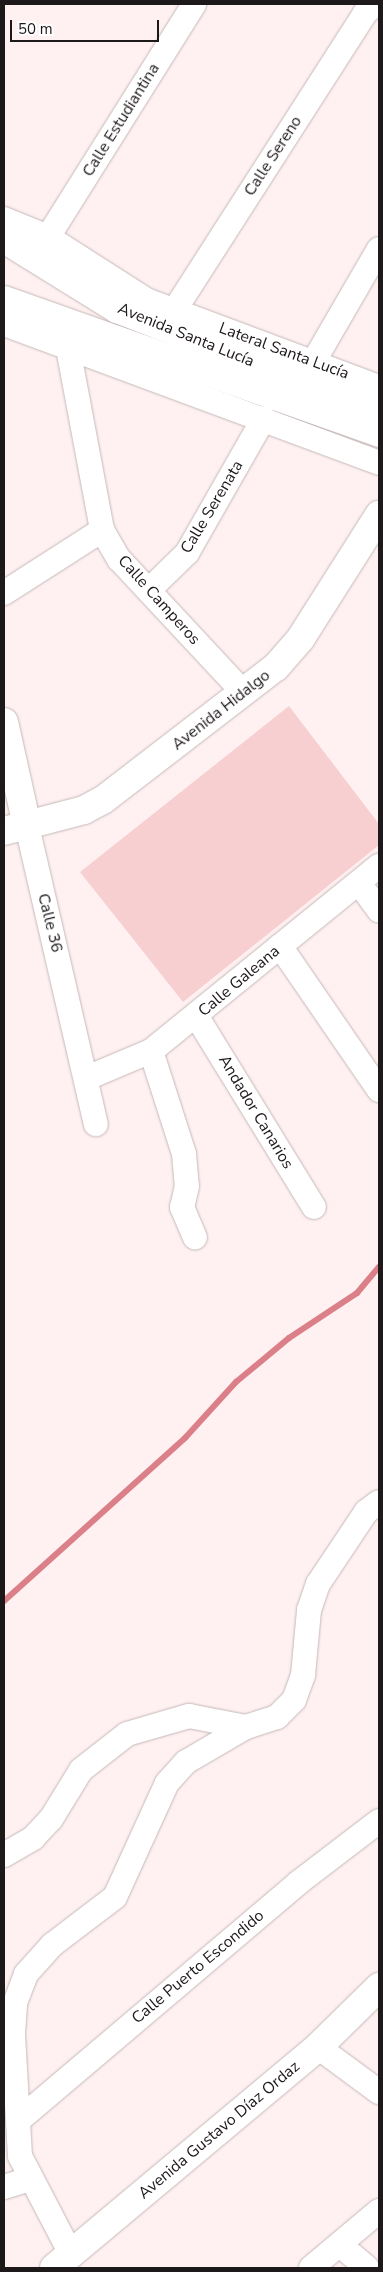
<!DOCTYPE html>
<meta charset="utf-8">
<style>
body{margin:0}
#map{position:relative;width:383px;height:2272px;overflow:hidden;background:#fff1f1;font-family:"Nunito Sans",sans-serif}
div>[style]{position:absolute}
.stream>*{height:6px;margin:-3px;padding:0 3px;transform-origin:3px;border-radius:3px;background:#db8088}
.building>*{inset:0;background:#f7cfd1}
.roads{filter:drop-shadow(0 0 1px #c5b8b8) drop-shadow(0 0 1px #c5b8b8)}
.street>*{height:24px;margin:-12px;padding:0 12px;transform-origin:12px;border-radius:12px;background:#fff}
.secondary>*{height:28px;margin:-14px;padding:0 14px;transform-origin:14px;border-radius:14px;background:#fff}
span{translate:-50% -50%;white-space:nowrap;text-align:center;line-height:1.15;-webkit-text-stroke:5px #fff;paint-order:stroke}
.street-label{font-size:16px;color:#1d1819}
.frame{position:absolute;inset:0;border:5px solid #1d1819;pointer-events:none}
.scale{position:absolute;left:10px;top:20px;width:149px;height:22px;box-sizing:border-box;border:2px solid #1d1819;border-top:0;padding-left:6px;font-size:15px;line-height:18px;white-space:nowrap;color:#1d1819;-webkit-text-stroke:4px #fff;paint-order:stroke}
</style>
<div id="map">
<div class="stream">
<i style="left:4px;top:1601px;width:244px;rotate:-42deg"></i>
<i style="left:185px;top:1438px;width:76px;rotate:-47.7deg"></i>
<i style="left:236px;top:1382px;width:69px;rotate:-39.7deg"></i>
<i style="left:289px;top:1338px;width:82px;rotate:-33.5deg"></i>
<i style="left:357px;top:1293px;width:34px;rotate:-50deg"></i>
</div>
<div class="building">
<i style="clip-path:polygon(289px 706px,379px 824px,379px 845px,183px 1002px,80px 872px)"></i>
</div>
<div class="roads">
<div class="street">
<i style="left:4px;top:219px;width:48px;rotate:22.2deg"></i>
<i style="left:48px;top:237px;width:117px;rotate:32.7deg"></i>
<i style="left:146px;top:300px;width:249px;rotate:20.5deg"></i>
<i style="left:48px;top:237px;width:275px;rotate:-57.9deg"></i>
<i style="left:174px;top:311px;width:354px;rotate:-57.3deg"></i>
<i style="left:365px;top:13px;width:13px;rotate:-42deg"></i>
<i style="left:4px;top:324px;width:400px;rotate:20.3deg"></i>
<i style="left:68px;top:348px;width:185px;rotate:79.4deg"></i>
<i style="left:102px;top:530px;width:34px;rotate:60deg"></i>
<i style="left:119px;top:559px;width:183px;rotate:47deg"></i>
<i style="left:307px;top:373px;width:143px;rotate:-59.9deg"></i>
<i style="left:150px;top:589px;width:52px;rotate:-44.2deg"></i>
<i style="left:187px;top:553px;width:155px;rotate:-60.3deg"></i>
<i style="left:4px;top:593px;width:117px;rotate:-32.7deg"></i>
<i style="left:27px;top:826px;width:306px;rotate:77deg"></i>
<i style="left:359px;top:883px;width:34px;rotate:54deg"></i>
<i style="left:280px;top:946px;width:175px;rotate:55.5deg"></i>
<i style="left:197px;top:1017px;width:223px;rotate:58.4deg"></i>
<i style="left:151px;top:1051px;width:108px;rotate:72.2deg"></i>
<i style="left:184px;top:1154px;width:32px;rotate:85deg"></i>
<i style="left:187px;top:1186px;width:22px;rotate:103deg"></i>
<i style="left:182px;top:1207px;width:33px;rotate:67deg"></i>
<i style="left:87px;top:1078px;width:69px;rotate:-22.9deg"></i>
<i style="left:151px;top:1051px;width:294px;rotate:-39.1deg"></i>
<i style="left:4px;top:1855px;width:34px;rotate:-30deg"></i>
<i style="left:33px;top:1838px;width:26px;rotate:-47deg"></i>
<i style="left:51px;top:1819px;width:57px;rotate:-58.5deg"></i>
<i style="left:81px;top:1770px;width:58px;rotate:-38deg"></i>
<i style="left:127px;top:1734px;width:65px;rotate:-16.2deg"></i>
<i style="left:189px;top:1716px;width:58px;rotate:10.9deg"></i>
<i style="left:318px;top:2047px;width:76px;rotate:36.4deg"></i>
<i style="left:20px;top:2119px;width:365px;rotate:-40.3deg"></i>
<i style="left:298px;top:1883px;width:102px;rotate:-37.4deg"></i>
<i style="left:4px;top:2187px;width:28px;rotate:-17deg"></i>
<i style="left:340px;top:2245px;width:35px;rotate:40deg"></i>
<i style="left:71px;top:2254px;width:110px;rotate:-117.5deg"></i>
<i style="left:20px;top:2156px;width:122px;rotate:-93.3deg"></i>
<i style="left:13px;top:2034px;width:31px;rotate:-86deg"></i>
<i style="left:15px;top:2003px;width:31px;rotate:-69deg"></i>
<i style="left:26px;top:1974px;width:39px;rotate:-48deg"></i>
<i style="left:52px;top:1945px;width:79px;rotate:-37.3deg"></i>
<i style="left:115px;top:1897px;width:125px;rotate:-65.5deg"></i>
<i style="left:167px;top:1783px;width:28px;rotate:-48deg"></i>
<i style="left:186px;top:1762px;width:69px;rotate:-30.3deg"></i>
<i style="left:246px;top:1727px;width:33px;rotate:-18deg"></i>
<i style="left:277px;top:1717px;width:24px;rotate:-45deg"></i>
<i style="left:294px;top:1700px;width:27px;rotate:-70deg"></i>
<i style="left:303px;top:1675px;width:65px;rotate:-84.7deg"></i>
<i style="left:309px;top:1610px;width:28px;rotate:-71deg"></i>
<i style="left:318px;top:1584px;width:87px;rotate:-56.3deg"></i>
<i style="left:366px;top:1512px;width:16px;rotate:-38deg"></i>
<i style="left:311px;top:2268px;width:89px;rotate:-40deg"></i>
</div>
<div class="secondary">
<i style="left:4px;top:239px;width:133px;rotate:31.8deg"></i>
<i style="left:117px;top:309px;width:281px;rotate:21.1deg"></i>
<i style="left:4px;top:300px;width:398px;rotate:19.5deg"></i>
<i style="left:4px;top:722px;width:107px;rotate:77.5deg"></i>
<i style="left:4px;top:831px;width:83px;rotate:-14.7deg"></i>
<i style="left:84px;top:810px;width:21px;rotate:-28deg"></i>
<i style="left:103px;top:800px;width:218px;rotate:-37.6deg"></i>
<i style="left:276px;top:667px;width:38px;rotate:-49deg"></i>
<i style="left:301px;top:638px;width:146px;rotate:-57.6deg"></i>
<i style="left:54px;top:2268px;width:344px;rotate:-39.9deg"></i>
<i style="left:318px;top:2047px;width:86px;rotate:-44.5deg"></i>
</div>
</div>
<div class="street-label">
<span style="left:121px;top:120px;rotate:-58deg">Calle Estudiantina</span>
<span style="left:273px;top:156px;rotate:-57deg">Calle Sereno</span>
<span style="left:186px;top:335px;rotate:22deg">Avenida Santa Lucía</span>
<span style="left:284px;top:351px;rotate:20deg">Lateral Santa Lucía</span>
<span style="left:212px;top:507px;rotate:-59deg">Calle Serenata</span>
<span style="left:159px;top:600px;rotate:48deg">Calle Camperos</span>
<span style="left:221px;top:710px;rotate:-38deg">Avenida Hidalgo</span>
<span style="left:50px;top:923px;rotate:76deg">Calle 36</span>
<span style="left:239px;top:981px;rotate:-40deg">Calle Galeana</span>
<span style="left:256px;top:1112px;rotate:59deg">Andador Canarios</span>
<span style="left:198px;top:1967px;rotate:-40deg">Calle Puerto Escondido</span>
<span style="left:219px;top:2130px;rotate:-40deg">Avenida Gustavo Díaz Ordaz</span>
</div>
<div class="frame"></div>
<div class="scale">50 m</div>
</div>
